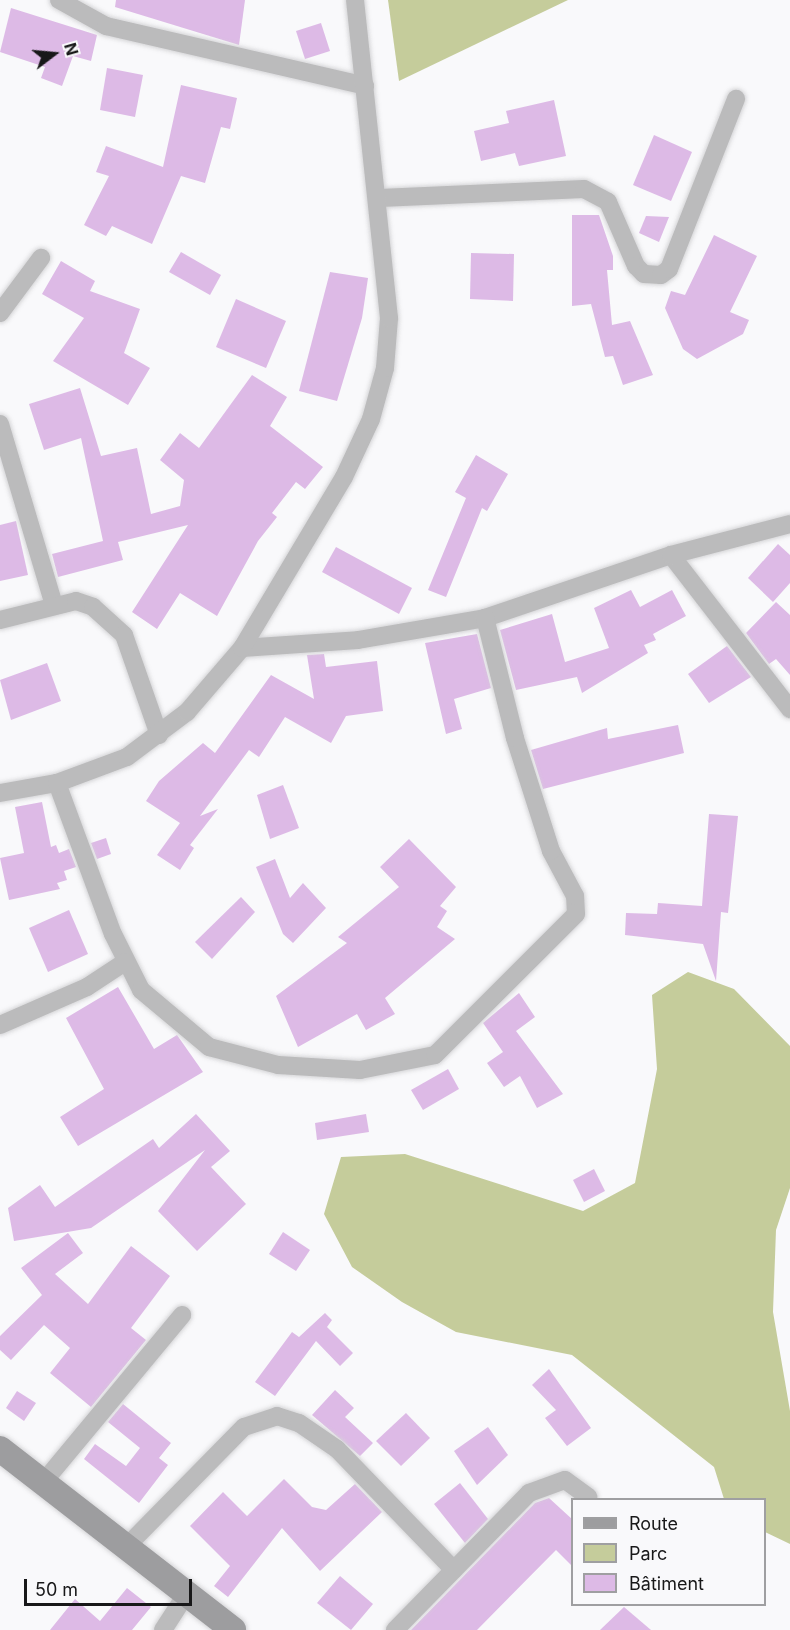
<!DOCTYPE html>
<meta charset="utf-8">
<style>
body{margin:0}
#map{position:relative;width:790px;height:1630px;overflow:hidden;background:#f9f9fb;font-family:Inter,sans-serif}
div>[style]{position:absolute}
.green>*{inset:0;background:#c5cc9b}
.building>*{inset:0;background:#ddbae6}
.roads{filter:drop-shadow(0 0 2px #d5d5d7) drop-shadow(0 0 2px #d5d5d7)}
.street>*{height:18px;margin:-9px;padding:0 9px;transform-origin:9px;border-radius:9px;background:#bbbbbc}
.secondary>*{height:26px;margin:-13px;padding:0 13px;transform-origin:13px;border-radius:13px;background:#9d9d9f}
span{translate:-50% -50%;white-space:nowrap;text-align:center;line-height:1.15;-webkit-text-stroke:6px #f9f9fb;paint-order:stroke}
.legend{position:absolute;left:571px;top:1498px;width:195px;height:108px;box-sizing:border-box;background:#f9f9fb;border:2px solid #9f9fa1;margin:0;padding:8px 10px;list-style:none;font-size:18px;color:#181819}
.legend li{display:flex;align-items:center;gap:12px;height:30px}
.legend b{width:30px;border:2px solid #9f9fa1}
.north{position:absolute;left:24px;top:24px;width:60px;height:60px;-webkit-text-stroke:4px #f9f9fb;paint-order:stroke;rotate:74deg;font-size:16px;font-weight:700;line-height:24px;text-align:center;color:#181819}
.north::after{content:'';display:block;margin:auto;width:21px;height:27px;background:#181819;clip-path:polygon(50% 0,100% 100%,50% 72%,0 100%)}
.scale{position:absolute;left:24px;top:1579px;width:168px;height:27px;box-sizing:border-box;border:3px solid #181819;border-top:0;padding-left:8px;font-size:18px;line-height:21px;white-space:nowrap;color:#181819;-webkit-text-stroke:4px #f9f9fb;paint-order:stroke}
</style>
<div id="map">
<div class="green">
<i style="clip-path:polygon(388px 0,568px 0,399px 81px)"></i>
<i style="clip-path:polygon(688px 972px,734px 989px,790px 1046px,790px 1188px,776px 1230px,773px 1312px,790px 1411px,790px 1544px,765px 1532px,764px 1500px,724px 1499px,714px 1467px,572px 1355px,456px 1332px,402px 1302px,352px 1267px,324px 1214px,341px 1157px,405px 1154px,583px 1211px,635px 1183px,657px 1069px,652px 995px)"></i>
</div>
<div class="building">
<i style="clip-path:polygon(116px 0,245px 0,239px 45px,115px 7px)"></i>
<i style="clip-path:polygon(11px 8px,97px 35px,91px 61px,73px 56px,62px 86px,41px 78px,45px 67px,0 52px)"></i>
<i style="clip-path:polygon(321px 23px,330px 51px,305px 59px,296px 31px)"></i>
<i style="clip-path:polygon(107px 68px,143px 75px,135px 117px,100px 110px)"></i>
<i style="clip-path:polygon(181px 85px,237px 98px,230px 129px,221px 127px,205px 183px,181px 176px,152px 244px,112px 226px,106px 236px,84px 225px,109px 176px,96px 172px,106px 146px,163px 167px)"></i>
<i style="clip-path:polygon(554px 100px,566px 156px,519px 166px,515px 153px,481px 161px,474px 131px,509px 123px,506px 111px)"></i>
<i style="clip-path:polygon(654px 135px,692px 152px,671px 201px,633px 185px)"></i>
<i style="clip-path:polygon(572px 215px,599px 215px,613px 256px,613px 270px,607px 270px,612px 325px,630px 321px,653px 375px,623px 385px,613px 356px,605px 357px,591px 304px,572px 306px)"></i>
<i style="clip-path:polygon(646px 216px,669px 217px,659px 242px,639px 233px)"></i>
<i style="clip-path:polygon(714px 235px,757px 256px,730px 312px,749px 320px,743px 334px,697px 359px,683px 349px,665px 308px,671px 291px,685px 295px)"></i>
<i style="clip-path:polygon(181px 252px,221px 275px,210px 295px,169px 272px)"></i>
<i style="clip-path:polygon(471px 253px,514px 254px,513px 301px,470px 299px)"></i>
<i style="clip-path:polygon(61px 261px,95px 281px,90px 291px,140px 309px,124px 353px,150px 368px,128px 405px,53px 361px,84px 318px,42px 294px)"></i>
<i style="clip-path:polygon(330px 272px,368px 278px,362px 318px,337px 401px,299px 391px)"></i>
<i style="clip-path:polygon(236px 299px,286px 321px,266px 368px,216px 347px)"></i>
<i style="clip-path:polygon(252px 375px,287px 397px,270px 426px,323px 467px,305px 489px,296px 482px,272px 513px,277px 517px,258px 541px,217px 616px,180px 593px,157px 629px,132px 612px,188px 525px,118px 542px,123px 560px,58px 577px,52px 554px,103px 541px,81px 438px,44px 450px,29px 404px,80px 388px,101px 456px,137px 448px,151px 514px,180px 506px,184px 480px,160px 460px,180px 433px,199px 448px)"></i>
<i style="clip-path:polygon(476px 455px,508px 474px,487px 511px,482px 508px,446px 597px,428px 590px,466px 498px,455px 492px)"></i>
<i style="clip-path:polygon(16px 521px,28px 575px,0 581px,0 525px)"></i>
<i style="clip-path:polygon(778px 544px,790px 555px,790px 583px,773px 602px,748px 578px)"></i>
<i style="clip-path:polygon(336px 547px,412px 588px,399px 614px,322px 572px)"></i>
<i style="clip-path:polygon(631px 590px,640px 607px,672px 590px,686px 616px,653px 634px,656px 640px,644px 645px,648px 653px,582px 693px,577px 677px,516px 690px,500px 630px,552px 614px,565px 662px,609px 648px,594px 608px)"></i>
<i style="clip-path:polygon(776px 602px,790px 615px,790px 675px,776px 659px,769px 664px,746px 633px)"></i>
<i style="clip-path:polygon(477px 634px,491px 688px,454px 699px,462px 729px,446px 734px,425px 643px)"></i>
<i style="clip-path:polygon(727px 646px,751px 677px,709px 703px,688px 674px)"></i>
<i style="clip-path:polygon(324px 654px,326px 667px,377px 661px,383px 711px,346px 716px,331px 743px,285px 717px,259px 757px,249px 750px,200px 816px,218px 809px,190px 845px,194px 848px,180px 870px,157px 855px,180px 823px,146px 801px,159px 781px,203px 743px,215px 753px,271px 675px,314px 699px,307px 655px)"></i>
<i style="clip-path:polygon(47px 663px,61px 701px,11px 720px,0 680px)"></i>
<i style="clip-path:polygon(678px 725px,684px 753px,543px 789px,531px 750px,607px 728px,608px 739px)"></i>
<i style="clip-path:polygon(283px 785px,299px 828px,270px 839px,257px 795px)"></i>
<i style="clip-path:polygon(42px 802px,51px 847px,56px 845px,59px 853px,69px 849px,76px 867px,64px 871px,67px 880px,57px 883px,60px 889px,9px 900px,0 858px,24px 853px,15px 807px)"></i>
<i style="clip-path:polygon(709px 814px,738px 816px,728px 913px,721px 912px,716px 981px,703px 944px,625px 935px,626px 913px,657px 914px,658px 903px,702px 906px)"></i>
<i style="clip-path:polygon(106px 838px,111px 854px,97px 859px,91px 843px)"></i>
<i style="clip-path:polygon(409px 839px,456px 887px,440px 906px,447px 911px,437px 927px,455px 939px,385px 998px,395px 1014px,366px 1030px,357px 1014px,298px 1047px,276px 996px,347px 943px,338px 937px,399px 887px,380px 867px)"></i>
<i style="clip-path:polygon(275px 859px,290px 898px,303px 883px,326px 908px,293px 943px,283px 934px,256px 867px)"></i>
<i style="clip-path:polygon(241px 897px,255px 912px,212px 959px,195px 942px)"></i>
<i style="clip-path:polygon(69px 910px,88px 954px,48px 972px,29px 928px)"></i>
<i style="clip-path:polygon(118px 987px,154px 1049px,177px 1035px,203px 1072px,78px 1146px,60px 1117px,104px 1089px,66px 1018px)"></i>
<i style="clip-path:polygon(519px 993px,535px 1017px,516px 1031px,563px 1094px,537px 1108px,520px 1076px,504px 1087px,487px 1063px,503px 1052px,483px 1023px)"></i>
<i style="clip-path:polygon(448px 1069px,459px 1089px,423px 1110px,411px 1090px)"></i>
<i style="clip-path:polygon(196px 1114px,230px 1151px,211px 1167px,246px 1204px,197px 1251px,158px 1211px,205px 1150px,91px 1228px,14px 1241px,8px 1208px,40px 1185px,55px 1207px,153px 1139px,159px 1148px)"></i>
<i style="clip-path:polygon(366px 1114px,369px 1132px,317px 1140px,315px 1123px)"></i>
<i style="clip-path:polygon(594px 1169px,605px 1191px,584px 1202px,573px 1180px)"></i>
<i style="clip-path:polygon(283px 1232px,310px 1250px,296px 1271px,269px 1254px)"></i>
<i style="clip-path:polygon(68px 1233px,83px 1253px,55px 1274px,88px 1304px,131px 1246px,170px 1276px,131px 1328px,146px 1340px,91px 1407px,50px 1373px,70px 1348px,44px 1325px,11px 1360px,0 1350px,0 1336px,42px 1295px,21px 1268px)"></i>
<i style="clip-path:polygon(325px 1313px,332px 1320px,327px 1327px,353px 1353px,340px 1366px,316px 1341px,275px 1396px,255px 1382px,292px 1332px,299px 1337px)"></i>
<i style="clip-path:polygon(549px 1369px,591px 1428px,567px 1446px,545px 1418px,556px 1410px,532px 1385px)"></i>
<i style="clip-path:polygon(335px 1390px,354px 1408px,345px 1417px,373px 1443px,360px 1456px,312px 1415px)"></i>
<i style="clip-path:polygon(17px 1391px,36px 1403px,24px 1421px,6px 1408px)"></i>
<i style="clip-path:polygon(123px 1404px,171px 1443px,159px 1458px,168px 1465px,139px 1503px,84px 1459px,95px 1444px,126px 1466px,140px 1448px,108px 1422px)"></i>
<i style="clip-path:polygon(406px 1413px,430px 1438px,401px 1466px,376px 1441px)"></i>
<i style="clip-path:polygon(488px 1427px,508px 1455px,477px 1485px,454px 1451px)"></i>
<i style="clip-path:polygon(284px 1479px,312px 1507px,326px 1510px,355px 1484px,382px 1512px,320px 1571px,282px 1528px,228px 1597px,214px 1586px,230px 1566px,190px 1526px,223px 1492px,247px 1516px)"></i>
<i style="clip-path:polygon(460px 1483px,488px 1519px,465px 1543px,434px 1504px)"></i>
<i style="clip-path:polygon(549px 1498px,573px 1520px,573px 1567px,556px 1550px,477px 1630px,411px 1630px,535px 1503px)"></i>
<i style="clip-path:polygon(340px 1576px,373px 1604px,351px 1630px,317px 1603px)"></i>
<i style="clip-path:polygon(127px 1588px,151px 1607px,132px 1630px,50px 1630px,75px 1599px,100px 1621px)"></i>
<i style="clip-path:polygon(624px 1607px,651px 1630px,600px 1630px)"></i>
</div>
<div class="roads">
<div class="street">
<i style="left:59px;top:0;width:54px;rotate:29deg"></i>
<i style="left:106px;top:26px;width:266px;rotate:13deg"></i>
<i style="left:380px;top:198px;width:204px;rotate:-2.5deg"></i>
<i style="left:584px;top:189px;width:27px;rotate:28deg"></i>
<i style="left:608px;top:202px;width:70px;rotate:66.4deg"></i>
<i style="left:636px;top:266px;width:11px;rotate:45deg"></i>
<i style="left:644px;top:274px;width:17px;rotate:3deg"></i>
<i style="left:661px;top:275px;width:10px;rotate:-37deg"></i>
<i style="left:669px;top:269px;width:183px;rotate:-68.5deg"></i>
<i style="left:0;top:313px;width:69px;rotate:-53.3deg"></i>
<i style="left:0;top:424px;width:189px;rotate:73.4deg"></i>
<i style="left:671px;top:555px;width:195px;rotate:52.3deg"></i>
<i style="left:0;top:620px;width:78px;rotate:-14deg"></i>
<i style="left:76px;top:601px;width:18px;rotate:19deg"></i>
<i style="left:93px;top:607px;width:42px;rotate:42.1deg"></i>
<i style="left:124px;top:635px;width:106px;rotate:70.7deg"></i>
<i style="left:242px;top:648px;width:116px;rotate:-3.9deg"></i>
<i style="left:358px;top:640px;width:129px;rotate:-9.8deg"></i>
<i style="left:485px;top:618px;width:196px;rotate:-18.7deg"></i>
<i style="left:671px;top:555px;width:123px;rotate:-14.6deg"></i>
<i style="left:57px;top:783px;width:161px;rotate:69.7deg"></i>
<i style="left:113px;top:934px;width:63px;rotate:63.4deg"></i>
<i style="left:141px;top:990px;width:89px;rotate:40deg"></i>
<i style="left:209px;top:1047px;width:71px;rotate:14.6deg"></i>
<i style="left:278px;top:1065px;width:82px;rotate:3.5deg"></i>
<i style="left:360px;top:1070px;width:76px;rotate:-11.3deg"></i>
<i style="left:435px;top:1055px;width:199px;rotate:-45deg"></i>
<i style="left:576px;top:914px;width:18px;rotate:-93deg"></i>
<i style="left:575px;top:896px;width:51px;rotate:-118.1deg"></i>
<i style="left:551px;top:851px;width:119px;rotate:-107.7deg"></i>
<i style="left:515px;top:738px;width:124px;rotate:-104deg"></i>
<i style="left:0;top:793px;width:58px;rotate:-10deg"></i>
<i style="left:57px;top:783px;width:75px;rotate:-20.4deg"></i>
<i style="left:127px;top:757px;width:75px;rotate:-36.9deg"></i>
<i style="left:187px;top:712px;width:84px;rotate:-49.3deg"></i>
<i style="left:242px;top:648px;width:199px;rotate:-59.2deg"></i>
<i style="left:344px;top:477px;width:64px;rotate:-65deg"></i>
<i style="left:371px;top:419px;width:53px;rotate:-74.6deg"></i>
<i style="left:385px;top:368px;width:50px;rotate:-85.4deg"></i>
<i style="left:389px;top:318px;width:320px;rotate:-96.1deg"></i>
<i style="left:0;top:1025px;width:95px;rotate:-23.6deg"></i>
<i style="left:87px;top:987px;width:45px;rotate:-33.3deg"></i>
<i style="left:41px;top:1485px;width:221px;rotate:-50.3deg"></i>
<i style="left:124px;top:1549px;width:171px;rotate:-45.5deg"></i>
<i style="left:244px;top:1427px;width:35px;rotate:-18deg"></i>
<i style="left:277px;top:1416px;width:23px;rotate:18deg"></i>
<i style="left:299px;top:1423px;width:46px;rotate:34.4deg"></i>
<i style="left:337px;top:1449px;width:168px;rotate:46deg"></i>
<i style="left:163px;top:1630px;width:40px;rotate:-57.1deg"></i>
<i style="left:395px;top:1630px;width:192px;rotate:-45.6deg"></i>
<i style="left:529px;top:1493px;width:38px;rotate:-20deg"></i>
<i style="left:565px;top:1480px;width:29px;rotate:36deg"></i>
</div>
<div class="secondary">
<i style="left:0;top:1449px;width:295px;rotate:37.8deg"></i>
</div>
</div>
<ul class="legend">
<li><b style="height:8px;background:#9d9d9f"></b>Route</li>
<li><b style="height:16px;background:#c5cc9b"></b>Parc</li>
<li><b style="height:16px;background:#ddbae6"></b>Bâtiment</li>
</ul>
<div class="north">N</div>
<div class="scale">50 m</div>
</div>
